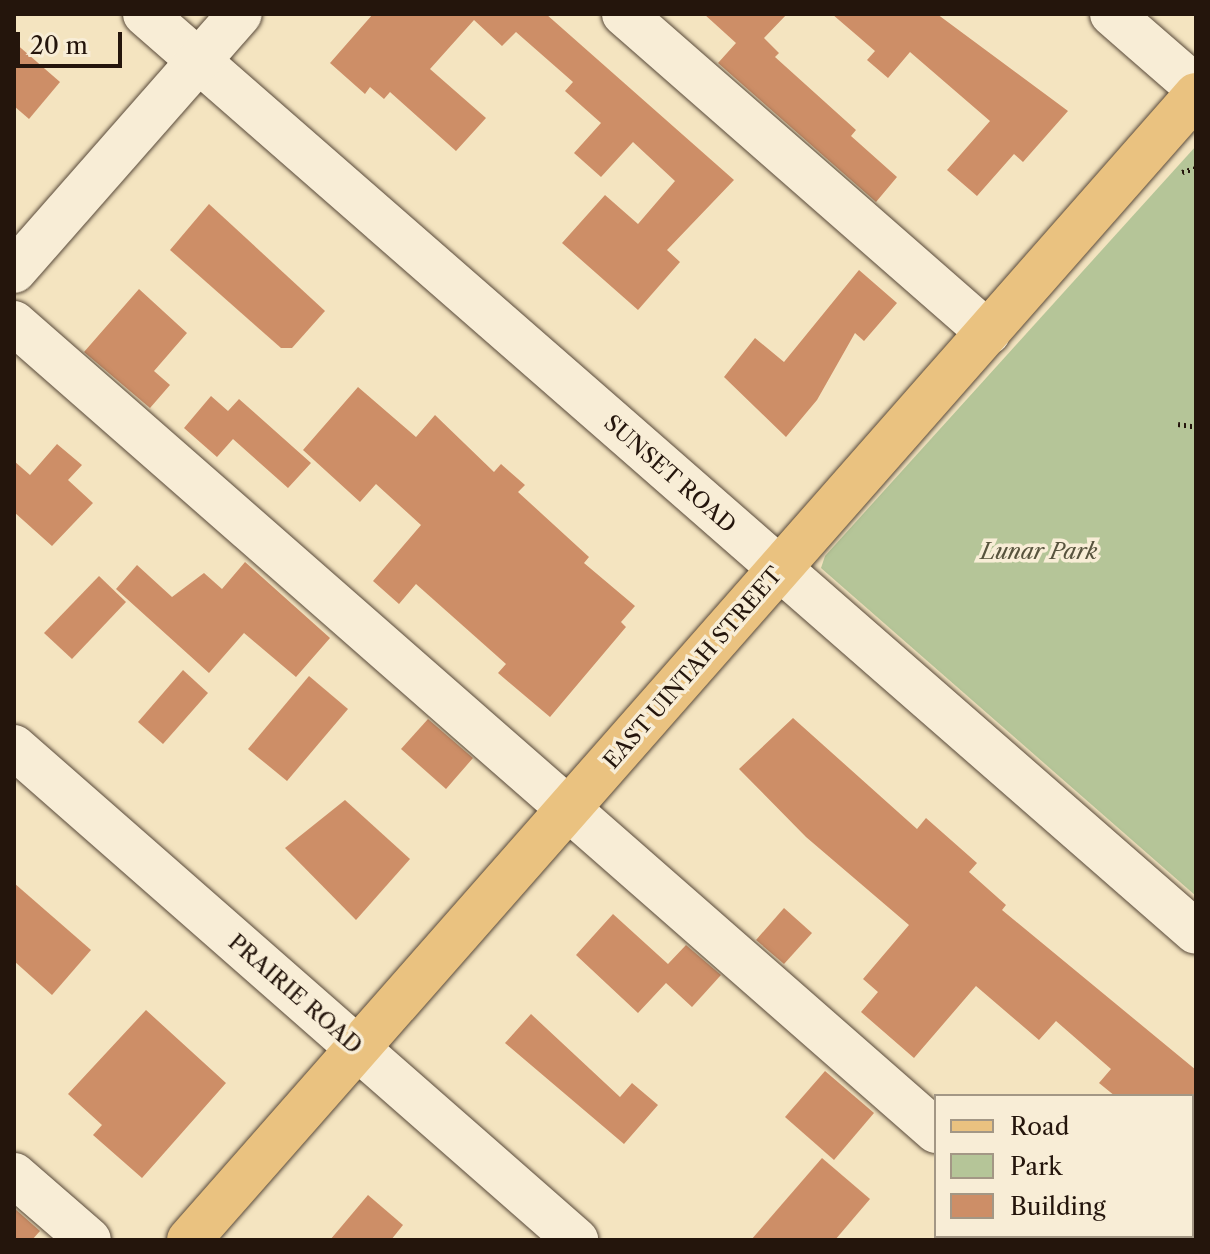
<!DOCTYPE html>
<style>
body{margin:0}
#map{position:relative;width:1210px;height:1254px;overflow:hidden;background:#f4e4c0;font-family:"Libre Caslon Text",serif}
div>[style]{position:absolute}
.green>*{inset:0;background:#b5c598}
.building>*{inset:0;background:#cd8e67}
.path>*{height:5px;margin-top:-2.5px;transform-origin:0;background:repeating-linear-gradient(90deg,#24150c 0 2px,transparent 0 6px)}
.roads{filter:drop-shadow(0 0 2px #584939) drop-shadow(0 0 2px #584939)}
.minor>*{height:44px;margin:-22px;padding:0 22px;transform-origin:22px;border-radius:22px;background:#f8edd6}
.major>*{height:44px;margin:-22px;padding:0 22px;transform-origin:22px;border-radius:22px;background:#eac280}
span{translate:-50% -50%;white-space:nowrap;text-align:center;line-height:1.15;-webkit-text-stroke:7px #f8edd6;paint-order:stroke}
.street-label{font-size:22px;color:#24150c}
.park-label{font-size:22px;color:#57533d;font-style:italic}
.frame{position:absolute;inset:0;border:16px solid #24150c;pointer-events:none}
.legend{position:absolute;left:934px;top:1094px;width:260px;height:144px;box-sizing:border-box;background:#f8edd6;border:2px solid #a39785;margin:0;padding:10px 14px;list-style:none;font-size:24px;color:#24150c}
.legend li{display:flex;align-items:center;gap:16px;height:40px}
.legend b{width:40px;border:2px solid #a39785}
.scale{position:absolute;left:16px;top:32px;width:106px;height:36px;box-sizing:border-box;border:4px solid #24150c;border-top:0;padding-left:10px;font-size:24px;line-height:28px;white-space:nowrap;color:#24150c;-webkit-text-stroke:6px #f8edd6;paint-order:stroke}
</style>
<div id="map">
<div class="green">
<i style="clip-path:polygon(1196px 146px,1196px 896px,821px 568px,825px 556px)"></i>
</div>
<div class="building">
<i style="clip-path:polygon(373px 14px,546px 14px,734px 180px,667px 250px,680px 262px,638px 310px,562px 243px,605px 195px,638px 224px,675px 181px,633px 142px,601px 177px,574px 153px,601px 123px,565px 91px,573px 82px,516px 32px,502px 46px,474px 20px,430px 69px,486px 118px,456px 151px,390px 92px,384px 99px,370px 87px,365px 94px,330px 63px)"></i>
<i style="clip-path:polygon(704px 14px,787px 14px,764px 38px,779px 53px,775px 57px,856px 130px,851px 136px,897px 177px,876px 202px,718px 63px,736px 43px)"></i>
<i style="clip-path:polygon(832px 14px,937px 14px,1068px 111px,1023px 162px,1014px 154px,977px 196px,947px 170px,990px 121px,910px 52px,888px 78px,867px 60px,875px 51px)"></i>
<i style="clip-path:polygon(14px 42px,60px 82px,29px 119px,14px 106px)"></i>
<i style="clip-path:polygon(209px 204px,325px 311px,292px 348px,281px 348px,170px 250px)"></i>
<i style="clip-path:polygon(859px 270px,897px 303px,864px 341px,855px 333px,817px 400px,786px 437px,724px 377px,755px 338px,784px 362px)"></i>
<i style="clip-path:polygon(139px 289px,187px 333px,154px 371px,170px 385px,150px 408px,84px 352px)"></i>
<i style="clip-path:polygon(358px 387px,416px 437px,435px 415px,494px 472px,501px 464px,525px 485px,518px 492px,589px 557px,584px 563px,635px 606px,621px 622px,626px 627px,550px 717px,498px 673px,506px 664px,416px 584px,399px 604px,373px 581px,421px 525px,376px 484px,360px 502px,303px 450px)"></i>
<i style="clip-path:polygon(211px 396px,228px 411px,239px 399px,311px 463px,288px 488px,233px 439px,217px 457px,184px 428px)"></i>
<i style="clip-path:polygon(57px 444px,82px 465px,68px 480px,93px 503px,52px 546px,14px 512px,14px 461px,30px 475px)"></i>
<i style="clip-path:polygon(245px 562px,330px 638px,296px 677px,244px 633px,209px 673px,116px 589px,137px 565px,172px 597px,204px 573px,222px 589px)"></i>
<i style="clip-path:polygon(99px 576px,126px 602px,72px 659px,44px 633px)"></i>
<i style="clip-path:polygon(183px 670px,208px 693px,163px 744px,138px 722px)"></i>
<i style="clip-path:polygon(309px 676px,348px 709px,287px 781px,248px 749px)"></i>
<i style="clip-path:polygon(793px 718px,917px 829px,926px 818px,977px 863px,969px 872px,1006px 905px,1002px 910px,1196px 1070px,1196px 1096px,1115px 1096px,1099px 1083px,1111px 1069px,1056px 1021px,1039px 1040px,976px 986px,914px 1058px,861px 1012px,878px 992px,863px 979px,909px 925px,806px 837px,739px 769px)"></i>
<i style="clip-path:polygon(428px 719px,473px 758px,446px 789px,401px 749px)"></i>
<i style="clip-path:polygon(345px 800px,410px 859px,356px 920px,285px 848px)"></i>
<i style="clip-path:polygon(14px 883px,91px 950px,52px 995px,14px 961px)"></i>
<i style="clip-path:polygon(784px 908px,812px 933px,784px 964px,756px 940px)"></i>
<i style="clip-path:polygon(613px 914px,668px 964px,686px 945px,721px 975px,692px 1007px,666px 983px,638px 1013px,576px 955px)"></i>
<i style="clip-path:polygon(146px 1010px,226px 1083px,142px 1178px,93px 1135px,102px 1125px,68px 1094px)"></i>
<i style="clip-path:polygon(531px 1014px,620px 1097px,632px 1083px,658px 1105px,624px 1144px,505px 1043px)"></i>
<i style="clip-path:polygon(825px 1071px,874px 1113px,834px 1160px,785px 1117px)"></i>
<i style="clip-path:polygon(822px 1158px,870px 1199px,835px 1240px,751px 1240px)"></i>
<i style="clip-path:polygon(368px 1195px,403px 1225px,391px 1240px,330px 1240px)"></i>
<i style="clip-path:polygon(14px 1208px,40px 1231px,32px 1240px,14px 1240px)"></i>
</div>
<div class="path">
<i style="left:1182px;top:172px;width:15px;rotate:-16deg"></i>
<i style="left:1178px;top:424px;width:18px;rotate:9deg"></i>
<i style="left:1192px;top:1184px;width:6px;rotate:-45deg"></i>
<i style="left:1143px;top:1240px;width:5px;rotate:-53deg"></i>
</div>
<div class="roads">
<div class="minor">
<i style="left:145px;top:14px;width:1395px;rotate:41.14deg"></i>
<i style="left:624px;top:14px;width:484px;rotate:41.2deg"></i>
<i style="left:1112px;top:14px;width:111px;rotate:41deg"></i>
<i style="left:14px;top:271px;width:342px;rotate:-48.7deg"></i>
<i style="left:14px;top:323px;width:1226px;rotate:41.23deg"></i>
<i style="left:14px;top:747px;width:748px;rotate:41.26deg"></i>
<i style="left:14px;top:1175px;width:99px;rotate:40.9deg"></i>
<i style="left:1056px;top:1236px;width:6px;rotate:45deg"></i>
</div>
<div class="major">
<i style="left:189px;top:1240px;width:1525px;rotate:-48.67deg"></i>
</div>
</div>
<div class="street-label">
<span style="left:670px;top:474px;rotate:41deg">SUNSET ROAD</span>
<span style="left:693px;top:668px;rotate:-49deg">EAST UINTAH STREET</span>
<span style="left:295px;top:994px;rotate:41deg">PRAIRIE ROAD</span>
</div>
<div class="park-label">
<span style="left:1039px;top:552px">Lunar Park</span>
</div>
<div class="frame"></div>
<ul class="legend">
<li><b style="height:10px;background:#eac280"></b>Road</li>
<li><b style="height:22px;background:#b5c598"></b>Park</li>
<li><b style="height:22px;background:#cd8e67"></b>Building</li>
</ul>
<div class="scale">20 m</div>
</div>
